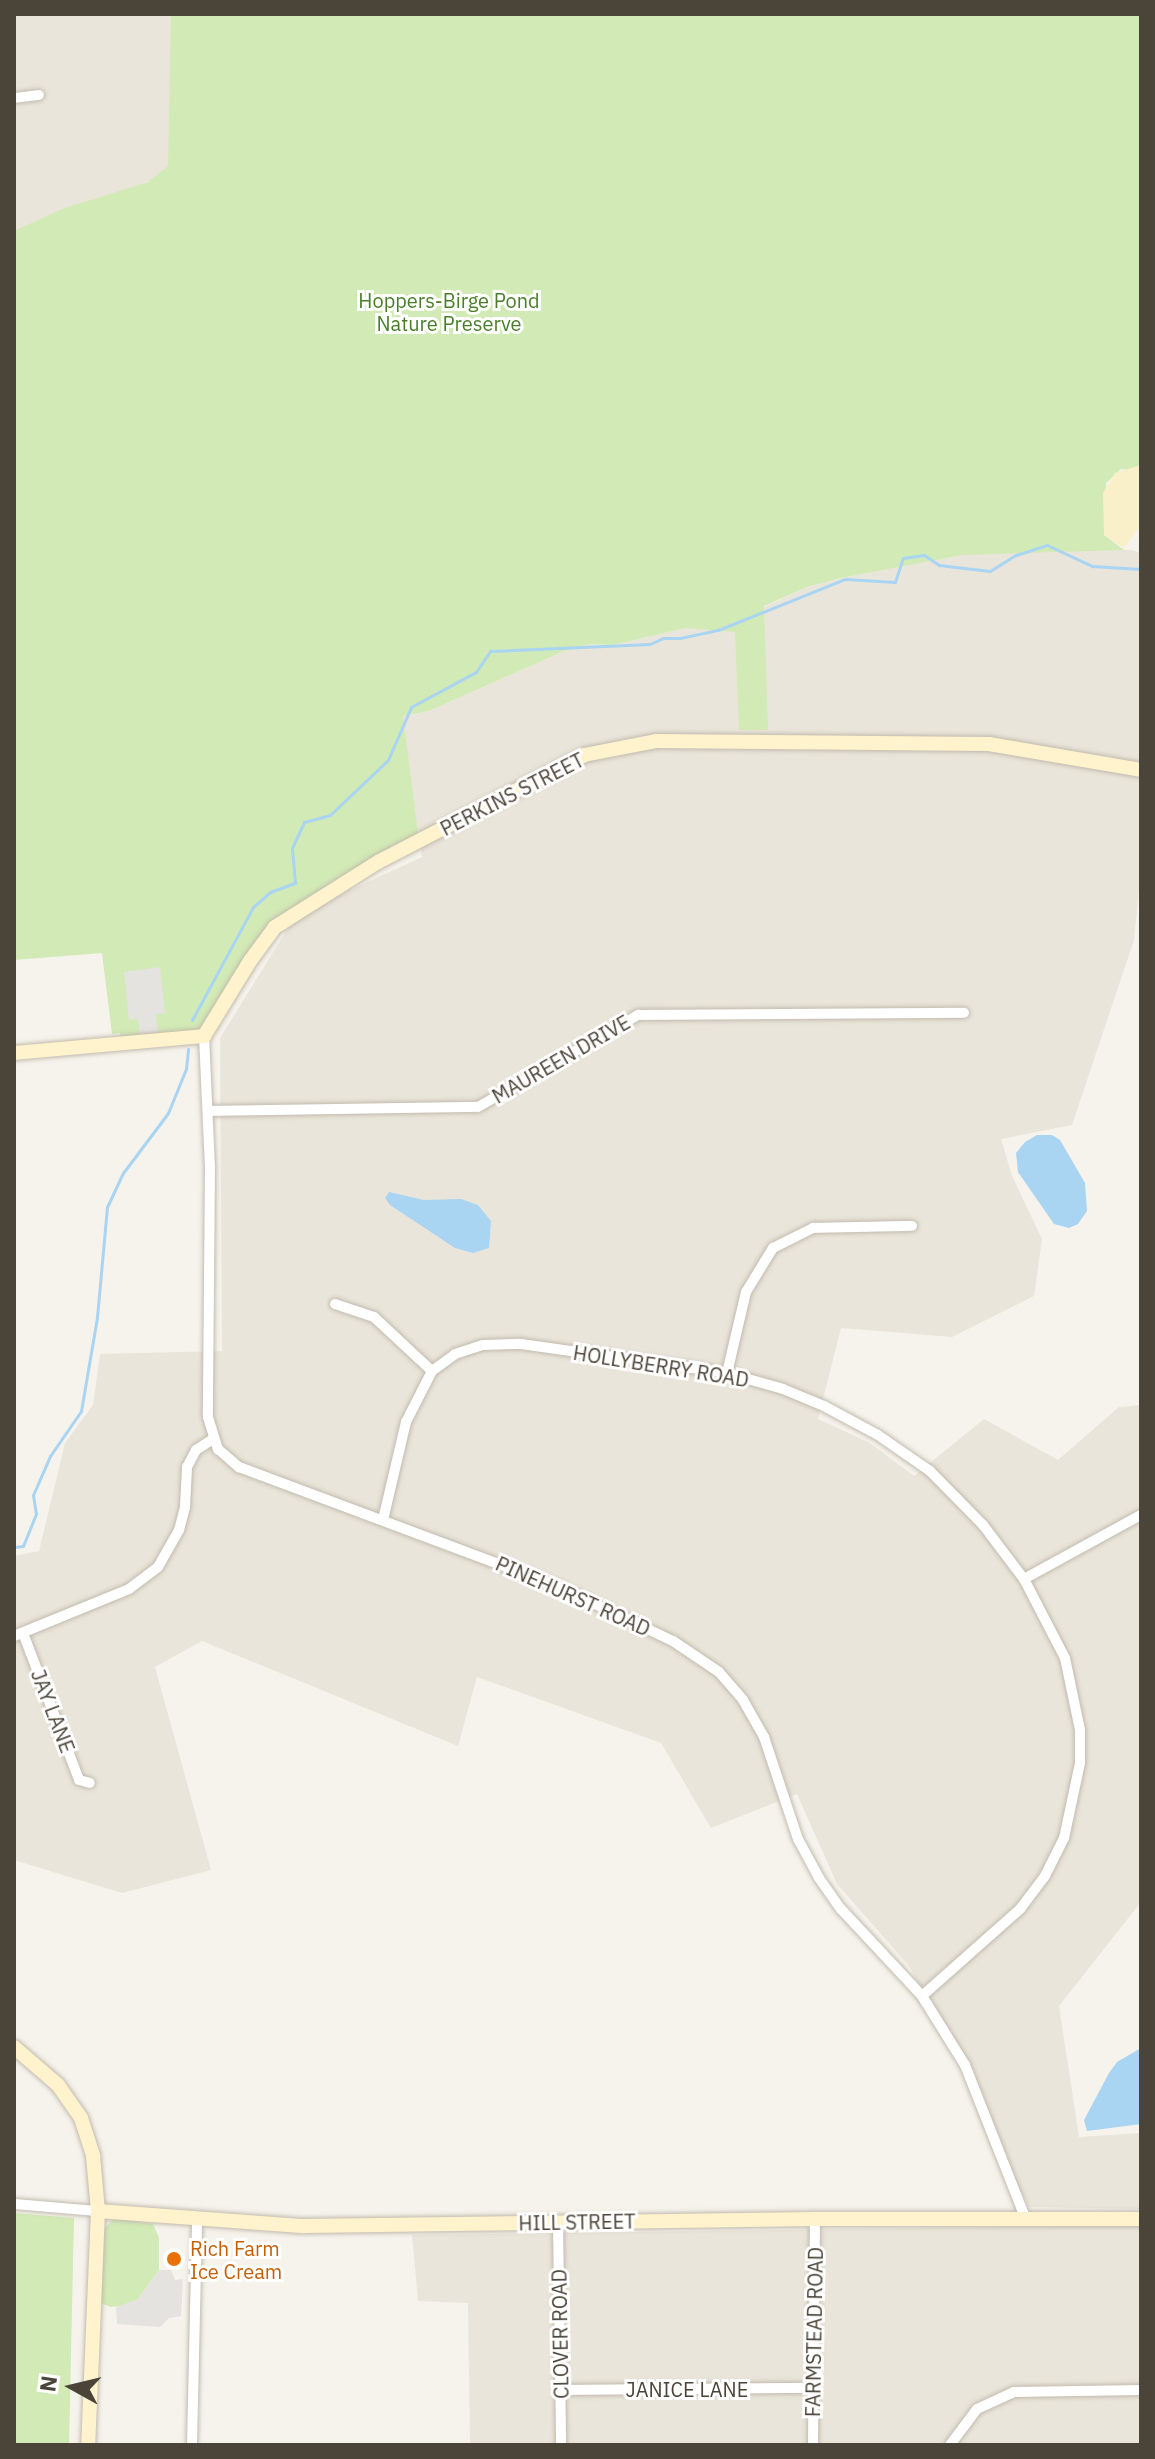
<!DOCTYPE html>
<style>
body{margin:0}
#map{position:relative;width:1155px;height:2459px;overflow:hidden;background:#f6f3ec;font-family:"IBM Plex Sans",sans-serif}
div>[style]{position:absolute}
.residential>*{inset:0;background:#eae5da}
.green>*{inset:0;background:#d2eab5}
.sand>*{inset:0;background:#f9efc9}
.parking>*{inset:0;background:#e5e3e0}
.water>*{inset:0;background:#a9d4f2}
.stream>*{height:3px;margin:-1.5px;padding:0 1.5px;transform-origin:1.5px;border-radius:1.5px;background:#a9d4f2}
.roads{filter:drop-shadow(0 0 2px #c2bbae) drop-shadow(0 0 2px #c2bbae)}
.street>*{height:10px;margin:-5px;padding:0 5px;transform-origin:5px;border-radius:5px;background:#fff}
.secondary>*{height:14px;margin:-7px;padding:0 7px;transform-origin:7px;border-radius:7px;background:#fff3cd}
.dots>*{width:22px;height:22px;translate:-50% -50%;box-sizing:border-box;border:4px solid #fff;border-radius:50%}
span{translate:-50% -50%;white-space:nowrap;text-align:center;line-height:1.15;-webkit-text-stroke:6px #fff;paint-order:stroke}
.park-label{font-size:20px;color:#4a7f2a}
.street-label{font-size:20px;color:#4b4439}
.food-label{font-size:20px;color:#c56008}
.left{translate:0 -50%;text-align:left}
.frame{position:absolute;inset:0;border:16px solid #4b4439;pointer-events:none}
.north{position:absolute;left:32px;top:2347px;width:80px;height:80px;-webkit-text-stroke:6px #fff;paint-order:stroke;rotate:278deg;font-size:22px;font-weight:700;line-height:32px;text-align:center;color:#4b4439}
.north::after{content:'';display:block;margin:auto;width:28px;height:36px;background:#4b4439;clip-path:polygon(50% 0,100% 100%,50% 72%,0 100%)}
</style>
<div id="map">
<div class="residential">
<i style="clip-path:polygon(14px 14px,177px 14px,180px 169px,14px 234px)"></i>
<i style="clip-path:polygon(1043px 550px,1132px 550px,1141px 553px,1141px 870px,1134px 940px,1072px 1125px,1001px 1139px,1012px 1176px,1042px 1239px,1034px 1296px,952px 1337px,841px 1328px,818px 1419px,870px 1443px,914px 1476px,984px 1419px,1058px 1460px,1119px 1407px,1141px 1405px,1141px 1902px,1059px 2006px,1079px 2137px,1141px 2133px,1141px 2209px,1029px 2207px,910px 1967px,837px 1884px,797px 1794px,711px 1828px,661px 1743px,477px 1677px,458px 1746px,202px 1641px,155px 1667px,211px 1870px,122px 1893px,14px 1860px,14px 1556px,39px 1551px,65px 1443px,93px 1405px,100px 1354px,222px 1351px,220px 1038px,296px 915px,422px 857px,399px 717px,429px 711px,562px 652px,589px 644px,614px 645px,757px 610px,807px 587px,841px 578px,963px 555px)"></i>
<i style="clip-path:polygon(1141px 2225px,1141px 2445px,470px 2445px,468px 2303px,418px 2301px,412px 2235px)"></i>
</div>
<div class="green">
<i style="clip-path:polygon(171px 14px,1141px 14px,1141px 472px,1121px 469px,1106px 483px,1104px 535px,1124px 550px,963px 555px,841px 578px,807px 587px,764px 606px,768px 730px,739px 730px,735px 632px,685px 628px,613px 645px,589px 644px,562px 652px,429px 711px,403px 716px,419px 840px,275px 927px,204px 1036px,121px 1042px,120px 1033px,112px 1034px,102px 953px,14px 960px,14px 231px,62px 209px,148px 182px,168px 166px)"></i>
<i style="clip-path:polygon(14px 2213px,74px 2218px,69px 2445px,14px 2445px)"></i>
<i style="clip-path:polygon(114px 2218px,153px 2224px,159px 2238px,159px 2270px,138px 2299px,129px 2305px,110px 2307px,101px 2303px,103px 2230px)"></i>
</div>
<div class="sand">
<i style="clip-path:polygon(1141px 465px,1141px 524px,1124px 548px,1104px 535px,1103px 493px,1115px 473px)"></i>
</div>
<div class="parking">
<i style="clip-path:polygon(160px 967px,165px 1013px,156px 1014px,158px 1033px,140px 1035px,138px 1019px,129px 1020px,124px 972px)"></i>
<i style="clip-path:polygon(159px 2270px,171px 2270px,175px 2280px,183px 2279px,181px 2316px,169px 2318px,160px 2327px,117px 2324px,116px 2307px,138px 2299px)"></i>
</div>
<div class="water">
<i style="clip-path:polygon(1037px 1135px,1052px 1135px,1060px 1140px,1085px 1183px,1087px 1211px,1078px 1224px,1069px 1228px,1054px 1224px,1018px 1172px,1016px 1153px,1025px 1142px)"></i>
<i style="clip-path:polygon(389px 1192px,424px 1200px,461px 1199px,478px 1205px,491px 1221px,489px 1248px,473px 1253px,455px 1248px,390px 1205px,385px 1198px)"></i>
<i style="clip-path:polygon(1141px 2048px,1141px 2124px,1087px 2131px,1084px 2120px,1109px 2073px,1117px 2062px)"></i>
</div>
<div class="stream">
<i style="left:192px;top:1020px;width:128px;rotate:-61.6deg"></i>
<i style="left:253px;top:907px;width:23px;rotate:-41deg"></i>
<i style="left:270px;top:892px;width:27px;rotate:-20deg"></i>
<i style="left:295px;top:883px;width:35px;rotate:-95deg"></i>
<i style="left:292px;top:848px;width:29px;rotate:-65deg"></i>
<i style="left:304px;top:822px;width:27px;rotate:-15deg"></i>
<i style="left:330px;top:815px;width:80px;rotate:-43.5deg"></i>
<i style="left:388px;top:760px;width:58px;rotate:-66.5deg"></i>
<i style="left:411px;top:707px;width:74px;rotate:-28.3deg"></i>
<i style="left:476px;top:672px;width:25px;rotate:-56deg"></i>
<i style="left:490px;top:651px;width:160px;rotate:-2.5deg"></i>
<i style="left:650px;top:644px;width:14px;rotate:-25deg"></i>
<i style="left:663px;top:638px;width:17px"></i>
<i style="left:680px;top:638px;width:39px;rotate:-12deg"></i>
<i style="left:718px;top:630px;width:137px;rotate:-21.9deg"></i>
<i style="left:845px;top:579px;width:50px;rotate:3.4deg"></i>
<i style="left:895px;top:582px;width:25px;rotate:-72deg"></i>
<i style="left:903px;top:558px;width:21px;rotate:-8deg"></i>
<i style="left:924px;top:555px;width:18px;rotate:34deg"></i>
<i style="left:939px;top:565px;width:51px;rotate:6.7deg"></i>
<i style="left:990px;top:571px;width:31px;rotate:-32deg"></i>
<i style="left:1016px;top:555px;width:33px;rotate:-18deg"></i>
<i style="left:1047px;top:545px;width:50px;rotate:25deg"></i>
<i style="left:1092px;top:566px;width:49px;rotate:3.5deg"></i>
<i style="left:14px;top:1547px;width:9px;rotate:-6deg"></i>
<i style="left:23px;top:1546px;width:35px;rotate:-68deg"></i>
<i style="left:36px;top:1514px;width:19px;rotate:-99deg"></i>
<i style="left:33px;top:1495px;width:43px;rotate:-66.4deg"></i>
<i style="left:50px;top:1456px;width:55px;rotate:-55.4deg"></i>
<i style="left:81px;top:1411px;width:95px;rotate:-80.3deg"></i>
<i style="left:97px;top:1317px;width:110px;rotate:-84.8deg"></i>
<i style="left:107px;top:1207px;width:38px;rotate:-65deg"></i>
<i style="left:123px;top:1173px;width:75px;rotate:-53.1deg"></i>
<i style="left:168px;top:1113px;width:48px;rotate:-67.8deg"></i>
<i style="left:186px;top:1069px;width:20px;rotate:-84deg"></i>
</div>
<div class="roads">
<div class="street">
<i style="left:14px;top:98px;width:25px;rotate:-7deg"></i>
<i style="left:204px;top:1036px;width:131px;rotate:87.4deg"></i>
<i style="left:210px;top:1167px;width:250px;rotate:90.5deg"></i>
<i style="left:208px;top:1417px;width:34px;rotate:73deg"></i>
<i style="left:218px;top:1449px;width:28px;rotate:41deg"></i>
<i style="left:239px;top:1467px;width:337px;rotate:20.5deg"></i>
<i style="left:555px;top:1585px;width:131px;rotate:25.4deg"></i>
<i style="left:673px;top:1641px;width:55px;rotate:34deg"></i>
<i style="left:719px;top:1672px;width:37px;rotate:49deg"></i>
<i style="left:743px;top:1700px;width:43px;rotate:60.4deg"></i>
<i style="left:764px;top:1737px;width:108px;rotate:71.6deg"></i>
<i style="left:798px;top:1839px;width:44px;rotate:61.7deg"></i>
<i style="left:819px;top:1878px;width:38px;rotate:55deg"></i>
<i style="left:841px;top:1909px;width:119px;rotate:47deg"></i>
<i style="left:922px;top:1996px;width:81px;rotate:58.1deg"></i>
<i style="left:965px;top:2065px;width:167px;rotate:68.5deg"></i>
<i style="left:209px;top:1111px;width:269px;rotate:-0.9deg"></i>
<i style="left:478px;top:1107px;width:185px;rotate:-29.9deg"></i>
<i style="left:638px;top:1015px;width:326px;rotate:-0.4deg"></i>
<i style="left:335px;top:1304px;width:41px;rotate:18.4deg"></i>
<i style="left:374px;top:1317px;width:79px;rotate:43deg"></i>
<i style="left:727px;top:1373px;width:83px;rotate:-76.8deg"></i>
<i style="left:746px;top:1292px;width:52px;rotate:-58.5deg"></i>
<i style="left:773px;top:1248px;width:45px;rotate:-26.6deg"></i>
<i style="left:813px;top:1228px;width:99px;rotate:-1.2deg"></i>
<i style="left:383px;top:1520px;width:101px;rotate:-76.8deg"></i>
<i style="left:406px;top:1422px;width:57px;rotate:-63deg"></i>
<i style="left:432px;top:1371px;width:29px;rotate:-36deg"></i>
<i style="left:455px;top:1354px;width:29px;rotate:-18deg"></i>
<i style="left:483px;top:1345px;width:38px;rotate:-2deg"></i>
<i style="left:521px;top:1344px;width:208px;rotate:8deg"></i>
<i style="left:727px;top:1373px;width:58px;rotate:15.9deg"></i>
<i style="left:783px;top:1389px;width:44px;rotate:22.5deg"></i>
<i style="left:824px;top:1406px;width:61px;rotate:28.2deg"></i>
<i style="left:878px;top:1435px;width:63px;rotate:34.7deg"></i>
<i style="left:930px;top:1471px;width:76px;rotate:45.5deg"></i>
<i style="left:983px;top:1525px;width:68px;rotate:52.8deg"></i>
<i style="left:1024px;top:1579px;width:89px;rotate:62.6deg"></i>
<i style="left:1065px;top:1658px;width:74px;rotate:78.2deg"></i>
<i style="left:1080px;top:1730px;width:33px;rotate:90deg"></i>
<i style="left:1080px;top:1763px;width:77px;rotate:102deg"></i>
<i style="left:1064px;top:1838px;width:42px;rotate:116.6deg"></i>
<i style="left:1045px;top:1876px;width:41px;rotate:127.1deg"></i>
<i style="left:1020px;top:1909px;width:131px;rotate:138.4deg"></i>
<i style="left:1024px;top:1579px;width:133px;rotate:-28.7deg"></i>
<i style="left:23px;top:1633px;width:157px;rotate:69.1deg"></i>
<i style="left:79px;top:1780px;width:11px;rotate:15deg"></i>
<i style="left:14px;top:1636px;width:124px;rotate:-22.2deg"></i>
<i style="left:129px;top:1589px;width:36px;rotate:-37deg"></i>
<i style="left:158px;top:1567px;width:43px;rotate:-60.4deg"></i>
<i style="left:179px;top:1530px;width:24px;rotate:-75deg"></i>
<i style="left:185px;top:1507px;width:40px;rotate:-87.1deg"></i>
<i style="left:187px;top:1467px;width:19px;rotate:-62deg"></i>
<i style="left:196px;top:1450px;width:20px;rotate:-33deg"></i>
<i style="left:14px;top:2204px;width:84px;rotate:4.8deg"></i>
<i style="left:558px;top:2222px;width:223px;rotate:89.2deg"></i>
<i style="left:561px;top:2390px;width:251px;rotate:-0.5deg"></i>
<i style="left:192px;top:2445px;width:227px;rotate:-88.7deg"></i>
<i style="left:813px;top:2445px;width:226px;rotate:-89.5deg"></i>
<i style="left:950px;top:2445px;width:45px;rotate:-53.1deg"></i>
<i style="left:977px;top:2409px;width:41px;rotate:-24.7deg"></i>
<i style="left:1014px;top:2392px;width:127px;rotate:-0.9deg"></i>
</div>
<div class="secondary">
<i style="left:14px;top:1053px;width:191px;rotate:-5.1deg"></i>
<i style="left:204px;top:1036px;width:88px;rotate:-58.5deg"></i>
<i style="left:250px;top:961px;width:42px;rotate:-53.7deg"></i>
<i style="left:275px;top:927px;width:122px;rotate:-32.3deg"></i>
<i style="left:378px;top:862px;width:232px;rotate:-27.4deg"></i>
<i style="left:584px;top:755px;width:73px;rotate:-11deg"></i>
<i style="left:656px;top:741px;width:333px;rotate:0.5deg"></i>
<i style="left:989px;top:744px;width:154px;rotate:9.7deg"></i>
<i style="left:14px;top:2047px;width:58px;rotate:40.8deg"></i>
<i style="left:58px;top:2085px;width:40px;rotate:55.1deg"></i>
<i style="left:81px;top:2118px;width:40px;rotate:72deg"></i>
<i style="left:93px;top:2156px;width:55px;rotate:84.8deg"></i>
<i style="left:98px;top:2211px;width:234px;rotate:92.4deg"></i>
<i style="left:98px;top:2211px;width:207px;rotate:4.2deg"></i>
<i style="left:304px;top:2226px;width:511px;rotate:-0.78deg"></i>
<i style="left:815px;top:2219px;width:326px"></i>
</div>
</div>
<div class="dots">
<i style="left:174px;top:2259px;background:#e8710a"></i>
</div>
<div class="park-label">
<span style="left:449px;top:312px">Hoppers-Birge Pond<br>Nature Preserve</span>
</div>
<div class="street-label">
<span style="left:512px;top:794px;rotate:-27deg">PERKINS STREET</span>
<span style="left:561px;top:1059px;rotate:-30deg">MAUREEN DRIVE</span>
<span style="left:661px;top:1366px;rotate:9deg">HOLLYBERRY ROAD</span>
<span style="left:573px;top:1596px;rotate:24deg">PINEHURST ROAD</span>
<span style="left:53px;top:1711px;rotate:69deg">JAY LANE</span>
<span style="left:577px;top:2222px;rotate:-1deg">HILL STREET</span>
<span style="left:814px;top:2332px;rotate:-89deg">FARMSTEAD ROAD</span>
<span style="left:560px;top:2334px;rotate:-91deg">CLOVER ROAD</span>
<span style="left:687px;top:2389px">JANICE LANE</span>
</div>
<div class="food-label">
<span class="left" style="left:190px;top:2260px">Rich Farm<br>Ice Cream</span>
</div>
<div class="frame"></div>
<div class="north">N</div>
</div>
